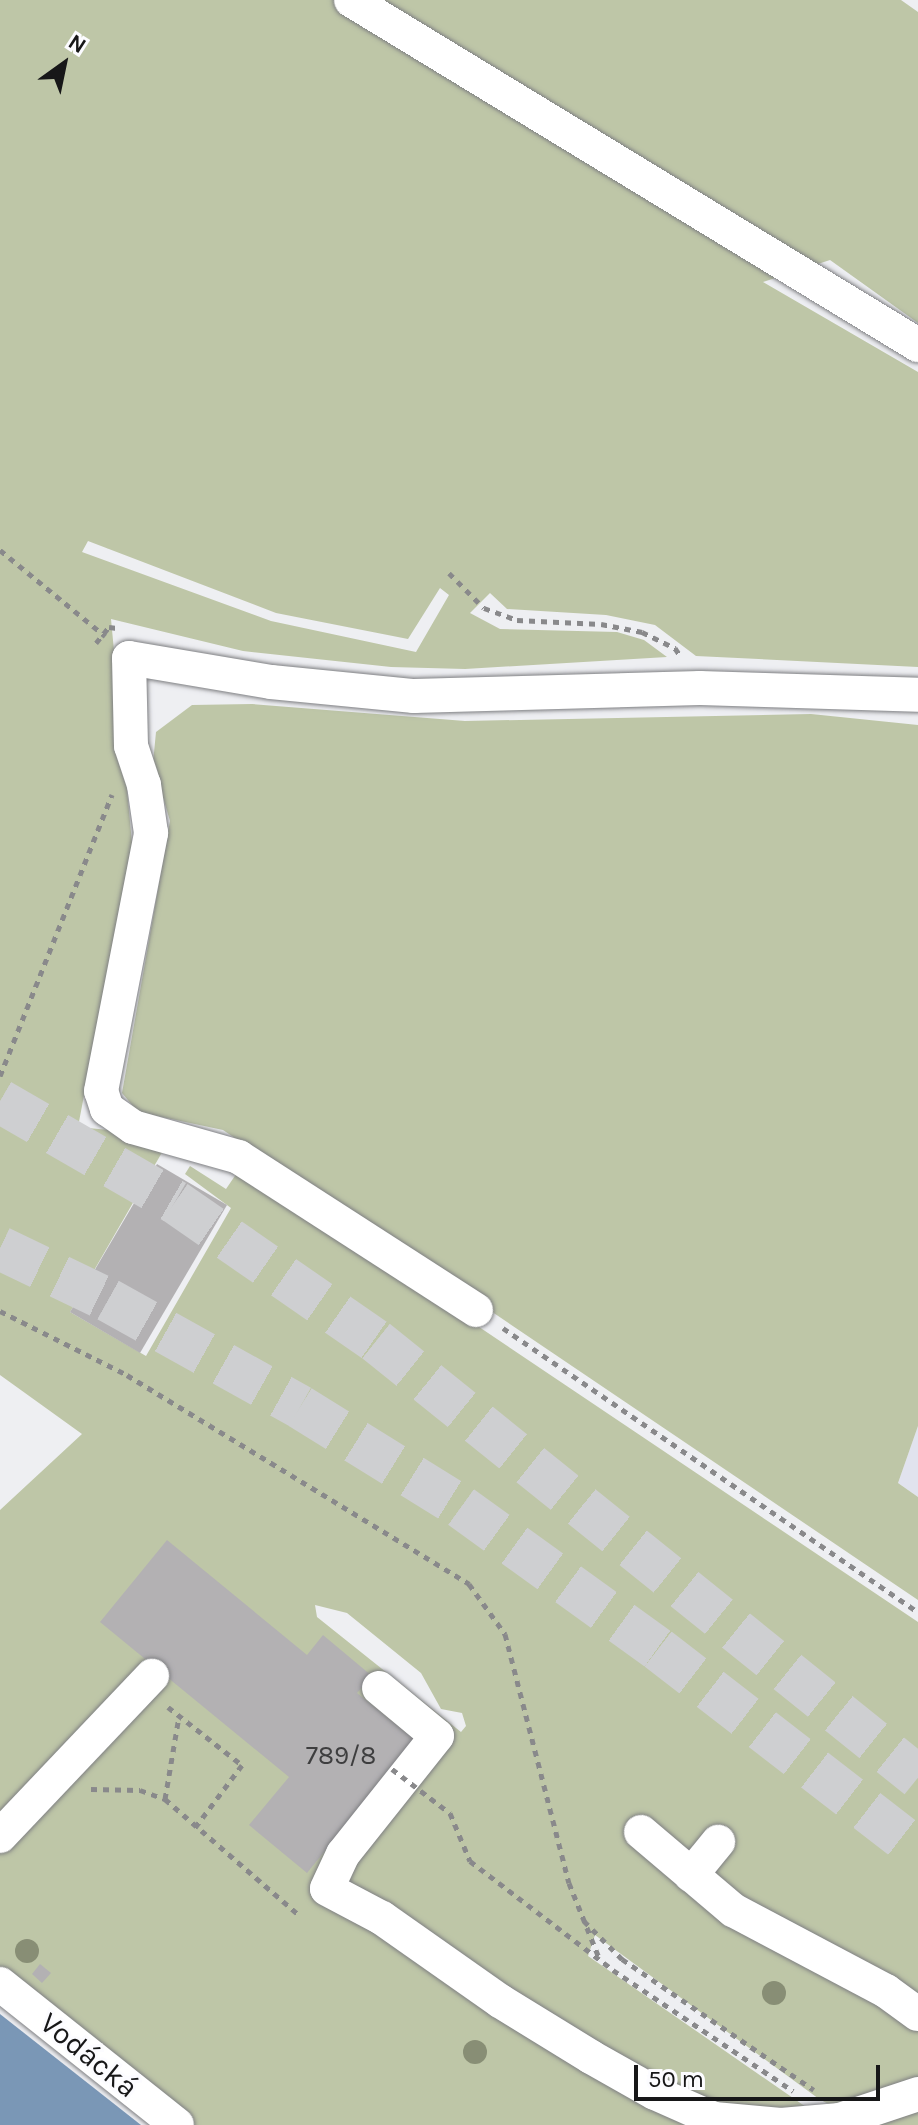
<!DOCTYPE html>
<meta charset="utf-8">
<style>
body{margin:0}
#map{position:relative;width:918px;height:2125px;overflow:hidden;background:#eeeff2;font-family:Karla,sans-serif}
div>[style]{position:absolute}
.built>*{inset:0;background:#e1e3ee}
.green>*{inset:0;background:#bec6a7}
.water>*{inset:0;background:#7a97b6}
.building>*{inset:0;background:#b3b1b3}
.highway-tunnel>*{height:44px;margin-top:-22px;transform-origin:0;background:repeating-linear-gradient(90deg,#cecfd1 0 44px,transparent 0 66px)}
.path>*{height:5px;margin-top:-2.5px;transform-origin:0;background:repeating-linear-gradient(90deg,#89898b 0 6px,transparent 0 12px)}
.roads{filter:drop-shadow(0 0 2px #7e7f82) drop-shadow(0 0 2px #7e7f82)}
.minor>*{height:34px;margin:-17px;padding:0 17px;transform-origin:17px;border-radius:17px;background:#fff}
.path-bridge>*{height:5px;margin-top:-2.5px;transform-origin:0;background:repeating-linear-gradient(90deg,#89898b 0 6px,transparent 0 12px)}
.trees>*{width:24px;height:24px;margin:-12px;border-radius:50%;background:#888e75}
span{translate:-50% -50%;white-space:nowrap;text-align:center;line-height:1.15;-webkit-text-stroke:6px #fcfcff;paint-order:stroke}
.number-label{font-size:26px;color:#3e3e3f}
.number-label span{-webkit-text-stroke-width:0}
.street-label{font-size:30px;color:#171718}
.north{position:absolute;left:24px;top:24px;width:80px;height:80px;-webkit-text-stroke:6px #fcfcff;paint-order:stroke;rotate:33deg;font-size:22px;font-weight:700;line-height:32px;text-align:center;color:#171718}
.north::after{content:'';display:block;margin:auto;width:28px;height:36px;background:#171718;clip-path:polygon(50% 0,100% 100%,50% 72%,0 100%)}
.scale{position:absolute;left:634px;top:2065px;width:246px;height:36px;box-sizing:border-box;border:4px solid #171718;border-top:0;padding-left:10px;font-size:24px;line-height:28px;white-space:nowrap;color:#171718;-webkit-text-stroke:6px #fcfcff;paint-order:stroke}
</style>
<div id="map">
<div class="built">
<i style="clip-path:polygon(918px 1426px,918px 1497px,898px 1483px)"></i>
</div>
<div class="green">
<i style="clip-path:polygon(evenodd,0 0,901px 0,918px 12px,918px 323px,830px 260px,763px 282px,918px 372px,918px 667px,696px 656px,655px 625px,606px 615px,507px 609px,490px 593px,470px 613px,500px 629px,617px 632px,644px 640px,667px 657px,465px 669px,391px 667px,243px 651px,111px 619px,132px 843px,78px 1127px,129px 1132px,164px 1149px,70px 1312px,146px 1356px,231px 1208px,185px 1174px,190px 1166px,226px 1189px,241px 1167px,918px 1622px,918px 2125px,867px 2125px,819px 2099px,595px 1935px,588px 1956px,832px 2125px,193px 2125px,0 1971px,0 1510px,82px 1434px,0 1375px,0 0,88px 541px,276px 613px,408px 639px,440px 588px,449px 595px,416px 652px,271px 621px,82px 552px,88px 541px,0 0,315px 1605px,347px 1613px,421px 1673px,441px 1709px,462px 1713px,466px 1726px,461px 1732px,317px 1617px,315px 1605px)"></i>
<i style="clip-path:polygon(252px 704px,465px 721px,811px 714px,918px 725px,918px 1426px,898px 1483px,918px 1497px,918px 1600px,223px 1130px,138px 1112px,122px 1093px,170px 821px,153px 763px,156px 732px,192px 705px)"></i>
</div>
<div class="water">
<i style="clip-path:polygon(0 2014px,141px 2125px,0 2125px)"></i>
</div>
<div class="building">
<i style="clip-path:polygon(157px 1164px,227px 1205px,140px 1353px,70px 1312px)"></i>
<i style="clip-path:polygon(167px 1540px,307px 1655px,323px 1635px,372px 1676px,357px 1693px,415px 1740px,307px 1873px,249px 1825px,289px 1777px,100px 1622px)"></i>
<i style="clip-path:polygon(40px 1964px,51px 1973px,42px 1983px,32px 1974px)"></i>
</div>
<div class="highway-tunnel">
<i style="left:0;top:1101px;width:202px;rotate:30deg"></i>
<i style="left:175px;top:1202px;width:244px;rotate:34.7deg"></i>
<i style="left:376px;top:1341px;width:696px;rotate:38.81deg"></i>
<i style="left:0;top:1248px;width:120px;rotate:25.7deg"></i>
<i style="left:108px;top:1300px;width:220px;rotate:29.1deg"></i>
<i style="left:300px;top:1407px;width:190px;rotate:31.8deg"></i>
<i style="left:461px;top:1507px;width:243px;rotate:35.8deg"></i>
<i style="left:658px;top:1649px;width:329px;rotate:37.7deg"></i>
</div>
<div class="path">
<i style="left:0;top:550px;width:136px;rotate:39.3deg"></i>
<i style="left:449px;top:573px;width:49px;rotate:45deg"></i>
<i style="left:484px;top:608px;width:35px;rotate:20deg"></i>
<i style="left:517px;top:620px;width:84px;rotate:2.7deg"></i>
<i style="left:601px;top:624px;width:42px;rotate:11deg"></i>
<i style="left:642px;top:632px;width:37px;rotate:26deg"></i>
<i style="left:675px;top:648px;width:11px;rotate:56deg"></i>
<i style="left:96px;top:643px;width:21px;rotate:-51deg"></i>
<i style="left:109px;top:627px;width:8px;rotate:7deg"></i>
<i style="left:0;top:1076px;width:303px;rotate:-68.3deg"></i>
<i style="left:0;top:1311px;width:142px;rotate:26.7deg"></i>
<i style="left:127px;top:1375px;width:401px;rotate:31.4deg"></i>
<i style="left:469px;top:1584px;width:62px;rotate:54.2deg"></i>
<i style="left:505px;top:1634px;width:257px;rotate:75.6deg"></i>
<i style="left:569px;top:1883px;width:83px;rotate:68.1deg"></i>
<i style="left:503px;top:1328px;width:503px;rotate:34.39deg"></i>
<i style="left:168px;top:1707px;width:94px;rotate:38.1deg"></i>
<i style="left:242px;top:1765px;width:80px;rotate:126.9deg"></i>
<i style="left:91px;top:1789px;width:49px;rotate:1.2deg"></i>
<i style="left:140px;top:1790px;width:27px;rotate:20deg"></i>
<i style="left:165px;top:1799px;width:177px;rotate:40.9deg"></i>
<i style="left:165px;top:1799px;width:84px;rotate:-80.4deg"></i>
<i style="left:450px;top:1813px;width:52px;rotate:67.4deg"></i>
<i style="left:470px;top:1861px;width:180px;rotate:37.3deg"></i>
<i style="left:613px;top:1970px;width:217px;rotate:33.9deg"></i>
<i style="left:584px;top:1921px;width:54px;rotate:45deg"></i>
<i style="left:622px;top:1959px;width:232px;rotate:34.3deg"></i>
</div>
<div class="roads">
<div class="minor">
<i style="left:351px;top:0;width:664px;rotate:31.32deg"></i>
<i style="left:476px;top:1310px;width:282px;rotate:-147.2deg"></i>
<i style="left:239px;top:1157px;width:110px;rotate:-164.2deg"></i>
<i style="left:133px;top:1127px;width:32px;rotate:-145deg"></i>
<i style="left:107px;top:1109px;width:19px;rotate:-108deg"></i>
<i style="left:101px;top:1091px;width:263px;rotate:-79deg"></i>
<i style="left:151px;top:833px;width:49px;rotate:-98.3deg"></i>
<i style="left:144px;top:785px;width:41px;rotate:-108.4deg"></i>
<i style="left:131px;top:746px;width:88px;rotate:-91.3deg"></i>
<i style="left:129px;top:658px;width:144px;rotate:9.6deg"></i>
<i style="left:271px;top:682px;width:144px;rotate:5.6deg"></i>
<i style="left:414px;top:696px;width:286px;rotate:-1.6deg"></i>
<i style="left:700px;top:688px;width:218px;rotate:1.8deg"></i>
<i style="left:379px;top:1688px;width:75px;rotate:39.6deg"></i>
<i style="left:437px;top:1736px;width:151px;rotate:128.5deg"></i>
<i style="left:343px;top:1854px;width:38px;rotate:115deg"></i>
<i style="left:327px;top:1889px;width:62px;rotate:27.8deg"></i>
<i style="left:382px;top:1918px;width:144px;rotate:35.1deg"></i>
<i style="left:500px;top:2001px;width:107px;rotate:31.6deg"></i>
<i style="left:591px;top:2057px;width:73px;rotate:29.4deg"></i>
<i style="left:655px;top:2093px;width:64px;rotate:23.8deg"></i>
<i style="left:714px;top:2119px;width:67px;rotate:5.1deg"></i>
<i style="left:781px;top:2125px;width:59px;rotate:-4.8deg"></i>
<i style="left:840px;top:2120px;width:82px;rotate:-18.4deg"></i>
<i style="left:641px;top:1832px;width:121px;rotate:40.3deg"></i>
<i style="left:733px;top:1910px;width:173px;rotate:27.9deg"></i>
<i style="left:886px;top:1991px;width:39px;rotate:36deg"></i>
<i style="left:0;top:1836px;width:221px;rotate:-46.5deg"></i>
<i style="left:691px;top:1875px;width:43px;rotate:-50.7deg"></i>
<i style="left:0;top:1984px;width:226px;rotate:38.5deg"></i>
</div>
</div>
<div class="path-bridge">
<i style="left:392px;top:1769px;width:73px;rotate:37.2deg"></i>
</div>
<div class="trees">
<i style="left:27px;top:1951px"></i>
<i style="left:774px;top:1993px"></i>
<i style="left:475px;top:2052px"></i>
</div>
<div class="number-label">
<span style="left:341px;top:1756px">789/8</span>
</div>
<div class="street-label">
<span style="left:89px;top:2055px;rotate:39deg">Vodácká</span>
</div>
<div class="north">N</div>
<div class="scale">50 m</div>
</div>
